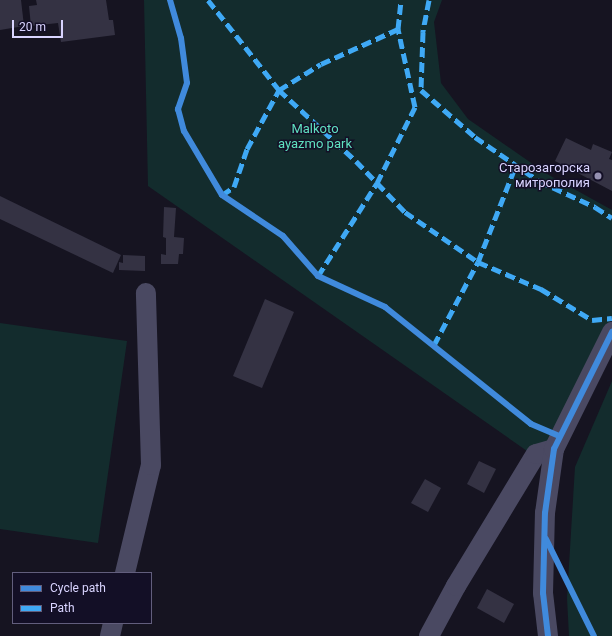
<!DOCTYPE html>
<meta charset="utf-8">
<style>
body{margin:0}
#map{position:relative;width:612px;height:636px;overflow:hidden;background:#161421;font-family:Roboto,sans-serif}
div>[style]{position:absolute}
.green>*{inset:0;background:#132c2d}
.building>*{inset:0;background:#343243}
.minor>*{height:20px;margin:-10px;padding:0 10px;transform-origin:10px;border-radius:10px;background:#4a4962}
.quiet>*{height:5px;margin-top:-2.5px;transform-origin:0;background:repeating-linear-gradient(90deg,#3fa9f5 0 10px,transparent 0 15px)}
.cycleway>*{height:6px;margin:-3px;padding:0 3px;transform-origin:3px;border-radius:3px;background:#408adc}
.dots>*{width:11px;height:11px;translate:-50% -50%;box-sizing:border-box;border:2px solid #130f26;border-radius:50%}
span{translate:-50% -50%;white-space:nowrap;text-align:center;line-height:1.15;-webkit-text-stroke:3px #130f26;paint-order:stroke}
.park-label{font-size:13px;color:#5fe0c0}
.poi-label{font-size:13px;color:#d9d4ff}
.right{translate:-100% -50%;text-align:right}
.legend{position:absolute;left:12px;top:572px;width:140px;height:52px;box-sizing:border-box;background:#130f26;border:1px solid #625e7d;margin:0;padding:5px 7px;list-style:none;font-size:12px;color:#d9d4ff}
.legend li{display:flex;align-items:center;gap:8px;height:20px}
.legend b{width:20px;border:1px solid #625e7d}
.scale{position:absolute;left:12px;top:20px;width:51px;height:18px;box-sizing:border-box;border:2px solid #d9d4ff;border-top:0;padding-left:5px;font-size:12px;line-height:14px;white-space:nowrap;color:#d9d4ff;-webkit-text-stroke:3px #130f26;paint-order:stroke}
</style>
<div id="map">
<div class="green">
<i style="clip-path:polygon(144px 0,442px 0,434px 22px,441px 83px,468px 119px,547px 174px,612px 210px,612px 317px,540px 460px,148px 186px)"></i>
<i style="clip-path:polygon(0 323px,127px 341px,98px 543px,0 529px)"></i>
<i style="clip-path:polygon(612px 381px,612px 636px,569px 636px,567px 598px,575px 467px)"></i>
</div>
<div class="building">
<i style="clip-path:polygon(0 0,21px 0,24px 26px,0 30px)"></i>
<i style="clip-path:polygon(36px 0,106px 0,109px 20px,113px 20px,115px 35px,61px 42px,58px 23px,31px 26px,29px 6px,37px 5px)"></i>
<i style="clip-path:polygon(566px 138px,591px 150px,593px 144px,612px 152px,609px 159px,612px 160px,612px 191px,555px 161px)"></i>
<i style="clip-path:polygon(0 196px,121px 255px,113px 273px,0 219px)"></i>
<i style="clip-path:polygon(164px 207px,176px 208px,174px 237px,184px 238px,183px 254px,179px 254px,178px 264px,161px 264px,161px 254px,166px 255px,166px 238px,163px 237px)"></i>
<i style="clip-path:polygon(123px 255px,145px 256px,145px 271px,119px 270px,119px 262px,123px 263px)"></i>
<i style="clip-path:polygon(265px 299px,294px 312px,262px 388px,233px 376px)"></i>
<i style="clip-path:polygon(479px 461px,496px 469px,484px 493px,467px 484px)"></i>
<i style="clip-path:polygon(425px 479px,441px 488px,428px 512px,411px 503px)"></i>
<i style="clip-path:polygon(487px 589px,514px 604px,504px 623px,477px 608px)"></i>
</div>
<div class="minor">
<i style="left:125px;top:573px;width:111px;rotate:-76.5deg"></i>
<i style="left:151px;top:465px;width:172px;rotate:-91.7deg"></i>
<i style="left:110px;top:636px;width:13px;rotate:-77deg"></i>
<i style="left:429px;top:636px;width:57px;rotate:-61.6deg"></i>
<i style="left:456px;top:586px;width:154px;rotate:-58.8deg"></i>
<i style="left:536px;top:454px;width:19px;rotate:-16deg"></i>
<i style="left:548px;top:636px;width:43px;rotate:-96.6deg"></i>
<i style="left:543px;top:593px;width:80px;rotate:-88.6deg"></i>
<i style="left:545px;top:513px;width:65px;rotate:-82deg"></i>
<i style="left:554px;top:449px;width:131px;rotate:-63.6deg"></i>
</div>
<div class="quiet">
<i style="left:208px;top:0;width:115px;rotate:51.7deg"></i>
<i style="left:279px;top:90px;width:105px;rotate:42.7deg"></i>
<i style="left:356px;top:161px;width:71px;rotate:46.1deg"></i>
<i style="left:405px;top:212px;width:88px;rotate:34.4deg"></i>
<i style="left:478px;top:262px;width:69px;rotate:23.2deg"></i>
<i style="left:541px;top:289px;width:60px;rotate:31.3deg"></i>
<i style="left:592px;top:320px;width:20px;rotate:-6deg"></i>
<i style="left:429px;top:0;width:33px;rotate:101deg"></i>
<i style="left:423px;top:32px;width:58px;rotate:92deg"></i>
<i style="left:421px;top:90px;width:72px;rotate:41deg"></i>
<i style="left:475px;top:137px;width:78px;rotate:34.5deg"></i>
<i style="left:539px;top:181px;width:62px;rotate:24.9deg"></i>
<i style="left:595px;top:207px;width:20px;rotate:33deg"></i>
<i style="left:222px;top:195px;width:14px;rotate:-34deg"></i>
<i style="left:234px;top:187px;width:40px;rotate:-71.1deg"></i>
<i style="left:247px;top:149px;width:67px;rotate:-61.5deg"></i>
<i style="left:279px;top:90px;width:49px;rotate:-31.8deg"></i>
<i style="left:321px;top:64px;width:85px;rotate:-24.4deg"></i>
<i style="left:318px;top:276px;width:110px;rotate:-57.6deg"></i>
<i style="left:377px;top:183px;width:85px;rotate:-63.4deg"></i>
<i style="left:415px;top:107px;width:80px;rotate:-102.3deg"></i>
<i style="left:398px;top:29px;width:29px;rotate:-84deg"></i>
<i style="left:434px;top:345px;width:94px;rotate:-62.1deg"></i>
<i style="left:478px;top:262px;width:104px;rotate:-68.6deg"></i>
</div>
<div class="cycleway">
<i style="left:170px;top:0;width:40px;rotate:74deg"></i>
<i style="left:181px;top:38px;width:45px;rotate:82.4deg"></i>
<i style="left:187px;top:83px;width:28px;rotate:109deg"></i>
<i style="left:178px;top:109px;width:23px;rotate:75deg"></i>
<i style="left:184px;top:131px;width:74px;rotate:59.3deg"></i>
<i style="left:222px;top:195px;width:73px;rotate:33.9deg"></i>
<i style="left:283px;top:236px;width:53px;rotate:48.8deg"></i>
<i style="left:318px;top:276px;width:74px;rotate:24.8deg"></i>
<i style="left:385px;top:307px;width:187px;rotate:38.7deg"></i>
<i style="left:531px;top:424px;width:30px;rotate:23deg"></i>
<i style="left:546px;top:539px;width:108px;rotate:63.7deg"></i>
<i style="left:548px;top:636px;width:43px;rotate:-96.6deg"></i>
<i style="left:543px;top:593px;width:80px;rotate:-88.6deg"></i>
<i style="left:545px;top:513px;width:65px;rotate:-82deg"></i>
<i style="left:554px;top:449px;width:131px;rotate:-63.6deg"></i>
</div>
<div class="dots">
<i style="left:598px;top:176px;background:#9591b1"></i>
</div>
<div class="park-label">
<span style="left:315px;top:137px">Malkoto<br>ayazmo park</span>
</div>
<div class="poi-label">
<span class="right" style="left:590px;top:176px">Старозагорска<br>митрополия</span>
</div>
<ul class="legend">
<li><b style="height:5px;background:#408adc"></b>Cycle path</li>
<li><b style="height:5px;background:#3fa9f5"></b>Path</li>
</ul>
<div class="scale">20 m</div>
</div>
